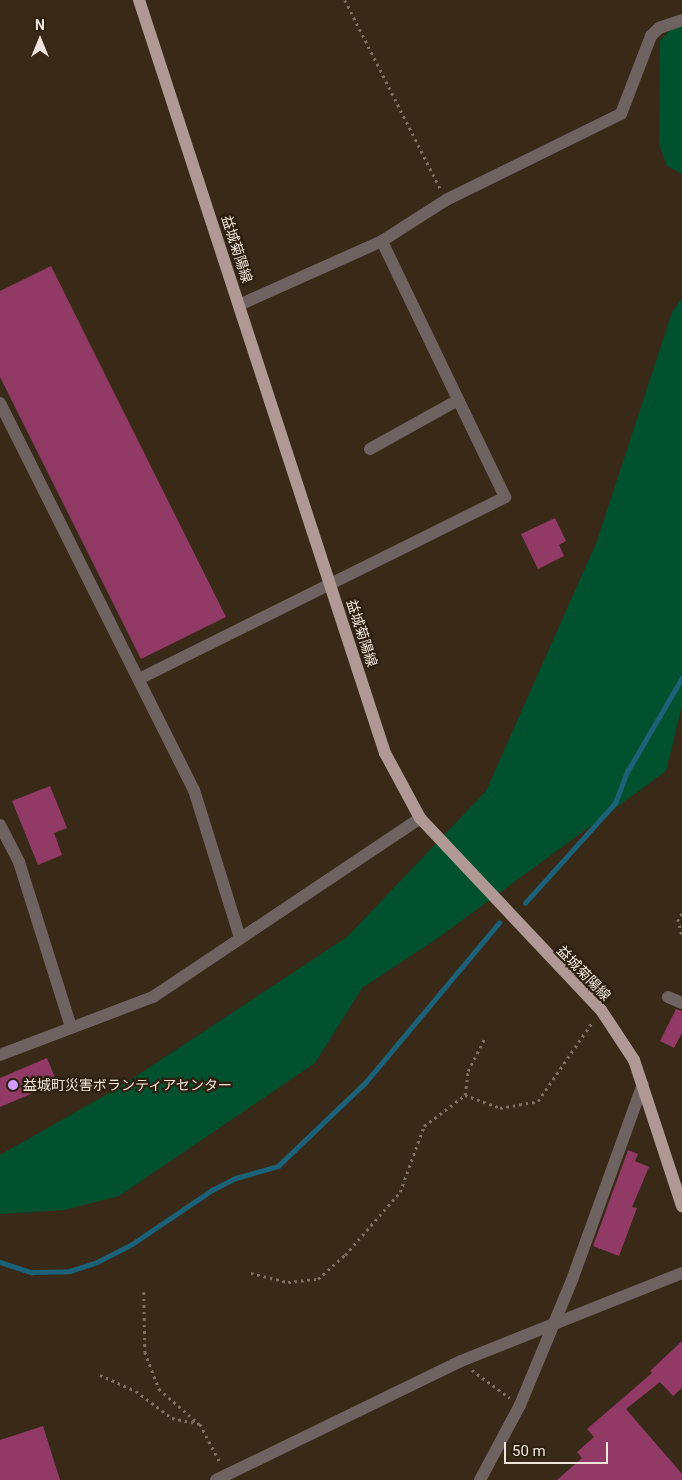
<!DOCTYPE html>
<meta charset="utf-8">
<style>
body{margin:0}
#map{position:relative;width:682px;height:1480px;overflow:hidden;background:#382919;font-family:Roboto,"Noto Sans JP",sans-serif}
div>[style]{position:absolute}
.green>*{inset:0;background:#01512e}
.stream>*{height:4.5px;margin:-2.25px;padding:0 2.25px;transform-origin:2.25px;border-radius:2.25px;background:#1b6177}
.building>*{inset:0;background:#903a65}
.path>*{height:2.5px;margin-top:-1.25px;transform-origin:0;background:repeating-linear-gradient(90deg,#7d7062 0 2.5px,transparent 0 6.5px)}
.minor>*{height:12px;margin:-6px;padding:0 6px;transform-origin:6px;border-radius:6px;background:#6f6361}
.major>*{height:12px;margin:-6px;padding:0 6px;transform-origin:6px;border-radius:6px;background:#b09994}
.dots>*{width:14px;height:14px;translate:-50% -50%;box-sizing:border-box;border:2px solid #2e2010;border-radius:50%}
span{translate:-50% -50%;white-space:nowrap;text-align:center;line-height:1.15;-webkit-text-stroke:4.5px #2e2010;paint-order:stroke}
.street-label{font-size:14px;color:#efe5db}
.poi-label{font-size:14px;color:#efe5db}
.left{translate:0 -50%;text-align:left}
.north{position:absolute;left:15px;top:15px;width:50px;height:50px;-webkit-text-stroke:4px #2e2010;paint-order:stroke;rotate:0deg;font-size:14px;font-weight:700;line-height:20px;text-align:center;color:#efe5db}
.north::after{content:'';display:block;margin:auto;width:18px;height:22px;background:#efe5db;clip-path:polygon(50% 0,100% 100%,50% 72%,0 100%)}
.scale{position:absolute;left:504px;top:1442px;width:104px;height:22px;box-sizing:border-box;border:2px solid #efe5db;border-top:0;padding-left:6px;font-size:15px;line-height:18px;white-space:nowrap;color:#efe5db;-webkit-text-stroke:4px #2e2010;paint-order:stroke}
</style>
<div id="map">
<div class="green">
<i style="clip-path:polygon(682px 26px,682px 174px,667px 166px,659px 145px,660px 41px,671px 29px)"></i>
<i style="clip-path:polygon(682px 298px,682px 706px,666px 771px,435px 940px,362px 988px,315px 1063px,119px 1196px,64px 1210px,0 1214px,0 1155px,118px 1088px,347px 937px,486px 791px,597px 541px,672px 312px)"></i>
</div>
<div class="stream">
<i style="left:525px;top:903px;width:135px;rotate:-48deg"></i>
<i style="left:615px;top:803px;width:33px;rotate:-69deg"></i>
<i style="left:627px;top:772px;width:109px;rotate:-59.7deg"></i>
<i style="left:0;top:1262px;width:33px;rotate:18deg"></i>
<i style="left:31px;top:1272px;width:39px;rotate:-1deg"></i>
<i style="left:70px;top:1271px;width:28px;rotate:-18deg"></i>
<i style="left:97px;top:1262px;width:39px;rotate:-27deg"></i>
<i style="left:132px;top:1244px;width:97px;rotate:-34deg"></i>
<i style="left:212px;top:1190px;width:27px;rotate:-27deg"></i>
<i style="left:236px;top:1178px;width:44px;rotate:-15.9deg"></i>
<i style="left:278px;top:1166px;width:120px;rotate:-43.7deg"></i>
<i style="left:365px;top:1083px;width:209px;rotate:-50.1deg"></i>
</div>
<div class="building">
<i style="clip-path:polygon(51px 266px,226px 617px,141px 659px,0 377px,0 291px)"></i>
<i style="clip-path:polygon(555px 518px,566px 541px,559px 545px,564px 556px,538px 569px,521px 534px)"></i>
<i style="clip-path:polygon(50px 786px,67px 828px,54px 833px,62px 855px,38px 865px,12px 801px)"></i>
<i style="clip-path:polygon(676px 1009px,682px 1011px,682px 1033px,674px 1048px,660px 1041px)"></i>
<i style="clip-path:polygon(47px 1058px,57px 1083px,0 1107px,0 1078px)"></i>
<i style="clip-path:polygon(628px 1150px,638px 1154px,635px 1161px,649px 1167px,632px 1207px,637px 1208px,619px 1256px,593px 1246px)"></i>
<i style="clip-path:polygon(682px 1341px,682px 1388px,673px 1396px,660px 1382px,626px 1409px,682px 1474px,682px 1480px,557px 1480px,582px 1458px,577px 1452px,594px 1437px,587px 1429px,652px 1373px,650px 1371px)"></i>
<i style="clip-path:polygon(43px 1426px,60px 1480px,0 1480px,0 1440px)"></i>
</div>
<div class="path">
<i style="left:345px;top:0;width:211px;rotate:63.2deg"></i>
<i style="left:682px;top:914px;width:6px;rotate:129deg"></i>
<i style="left:678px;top:919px;width:16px;rotate:76deg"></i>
<i style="left:465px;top:1095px;width:37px;rotate:20deg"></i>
<i style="left:500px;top:1108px;width:39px;rotate:-10deg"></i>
<i style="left:538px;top:1101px;width:97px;rotate:-55.5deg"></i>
<i style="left:251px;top:1273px;width:38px;rotate:14deg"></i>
<i style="left:288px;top:1282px;width:30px;rotate:-6deg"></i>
<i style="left:318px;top:1279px;width:36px;rotate:-42deg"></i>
<i style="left:345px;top:1255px;width:84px;rotate:-48.9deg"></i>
<i style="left:400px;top:1192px;width:70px;rotate:-70deg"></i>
<i style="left:424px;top:1126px;width:51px;rotate:-37.1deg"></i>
<i style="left:465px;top:1095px;width:24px;rotate:-83deg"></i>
<i style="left:468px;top:1071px;width:36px;rotate:-63deg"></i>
<i style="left:144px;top:1292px;width:60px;rotate:89deg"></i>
<i style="left:145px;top:1352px;width:40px;rotate:69deg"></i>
<i style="left:159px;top:1389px;width:52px;rotate:41.1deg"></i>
<i style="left:472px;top:1370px;width:47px;rotate:36.4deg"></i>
<i style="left:100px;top:1375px;width:39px;rotate:24deg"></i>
<i style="left:136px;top:1391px;width:45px;rotate:36.9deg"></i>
<i style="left:172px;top:1418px;width:29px;rotate:12deg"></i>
<i style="left:200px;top:1424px;width:45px;rotate:62.3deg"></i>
</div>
<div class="minor">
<i style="left:239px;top:305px;width:157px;rotate:-24.1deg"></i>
<i style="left:382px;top:241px;width:76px;rotate:-32.6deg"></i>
<i style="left:446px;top:200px;width:195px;rotate:-26.2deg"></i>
<i style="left:621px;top:114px;width:84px;rotate:-69deg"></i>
<i style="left:651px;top:36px;width:11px;rotate:-45deg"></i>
<i style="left:659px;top:28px;width:24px;rotate:-19deg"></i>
<i style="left:0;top:403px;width:433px;rotate:63.4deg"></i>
<i style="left:194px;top:790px;width:155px;rotate:72.7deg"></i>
<i style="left:370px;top:449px;width:101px;rotate:-29.1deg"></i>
<i style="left:139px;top:679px;width:409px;rotate:-26.4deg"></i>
<i style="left:505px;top:497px;width:284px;rotate:-115.7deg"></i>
<i style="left:0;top:825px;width:42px;rotate:62.8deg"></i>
<i style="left:19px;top:862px;width:173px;rotate:72.5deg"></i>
<i style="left:668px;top:997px;width:15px;rotate:23deg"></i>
<i style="left:0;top:1055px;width:164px;rotate:-20.8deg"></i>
<i style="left:153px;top:997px;width:321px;rotate:-33.8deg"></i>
<i style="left:216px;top:1480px;width:272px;rotate:-25.9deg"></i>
<i style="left:461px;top:1361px;width:238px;rotate:-21.7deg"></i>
<i style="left:480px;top:1480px;width:85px;rotate:-61.9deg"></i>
<i style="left:520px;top:1405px;width:135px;rotate:-67.4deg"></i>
<i style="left:572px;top:1280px;width:208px;rotate:-70.1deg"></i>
</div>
<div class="major">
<i style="left:139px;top:0;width:792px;rotate:71.91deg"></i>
<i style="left:385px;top:753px;width:74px;rotate:61.7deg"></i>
<i style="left:420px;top:818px;width:264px;rotate:46.7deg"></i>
<i style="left:601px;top:1010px;width:60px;rotate:56.6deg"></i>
<i style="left:634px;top:1060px;width:154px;rotate:71.8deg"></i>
</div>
<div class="dots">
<i style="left:13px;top:1085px;background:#d09dfe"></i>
</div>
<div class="street-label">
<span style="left:237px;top:249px;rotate:72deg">益城菊陽線</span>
<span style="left:362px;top:633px;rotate:72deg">益城菊陽線</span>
<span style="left:584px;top:973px;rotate:46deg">益城菊陽線</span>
</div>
<div class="poi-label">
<span class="left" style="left:23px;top:1085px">益城町災害ボランティアセンター</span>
</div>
<div class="north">N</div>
<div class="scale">50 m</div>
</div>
